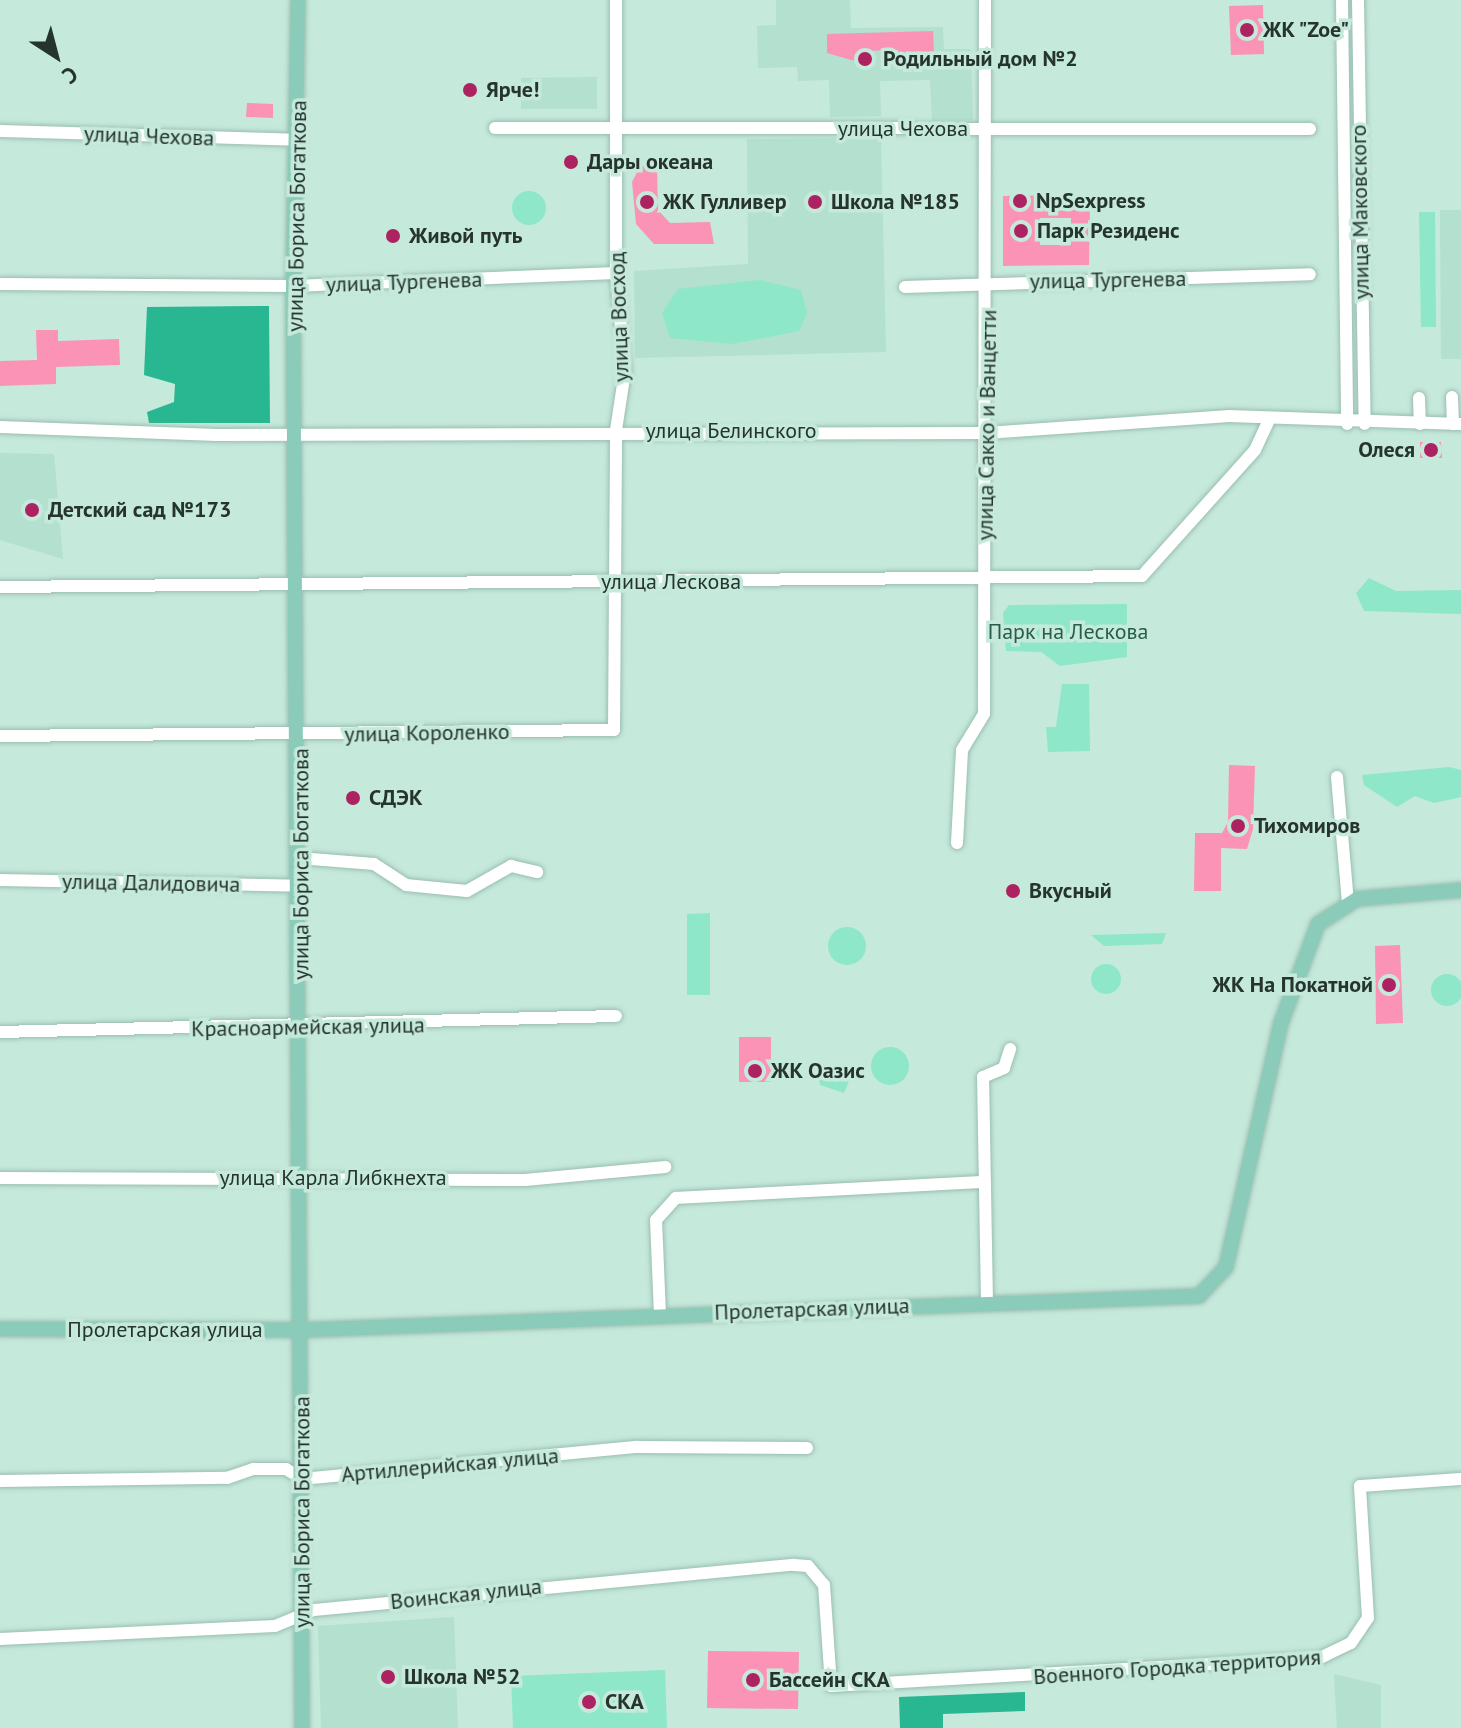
<!DOCTYPE html>
<meta charset="utf-8">
<style>
body{margin:0}
#map{position:relative;width:1461px;height:1728px;overflow:hidden;background:#c5e9db;font-family:"PT Sans",sans-serif}
div>[style]{position:absolute}
.built>*{inset:0;background:#b3e0cf}
.green>*{inset:0;background:#8ee7c8}
.round{border-radius:50%}
.forest>*{inset:0;background:#28b791}
.building>*{inset:0;background:#fa93b5}
.roads{filter:drop-shadow(0 0 2px #9abeb0) drop-shadow(0 0 2px #9abeb0)}
.minor>*{height:12px;margin:-6px;padding:0 6px;transform-origin:6px;border-radius:6px;background:#fff}
.major>*{height:14px;margin:-7px;padding:0 7px;transform-origin:7px;border-radius:7px;background:#8accb9}
.dots>*{width:22px;height:22px;translate:-50% -50%;box-sizing:border-box;border:4px solid #c5e9db;border-radius:50%}
span{translate:-50% -50%;white-space:nowrap;text-align:center;line-height:1.15;-webkit-text-stroke:7px #c5e9db;paint-order:stroke}
.poi-label{font-size:22px;color:#26342f;font-weight:700}
.left{translate:0 -50%;text-align:left}
.right{translate:-100% -50%;text-align:right}
.street-label{font-size:22px;color:#26342f}
.park-label{font-size:22px;color:#285d4c}
.north{position:absolute;left:16px;top:16px;width:80px;height:80px;-webkit-text-stroke:6px #c5e9db;paint-order:stroke;rotate:144deg;font-size:22px;font-weight:700;line-height:32px;text-align:center;color:#26342f}
.north::after{content:'';display:block;margin:auto;width:28px;height:36px;background:#26342f;clip-path:polygon(50% 0,100% 100%,50% 72%,0 100%)}
</style>
<div id="map">
<div class="built">
<i style="clip-path:polygon(776px 0,850px 0,851px 28px,943px 27px,944px 49px,971px 49px,973px 120px,932px 121px,930px 80px,880px 81px,881px 116px,830px 117px,829px 80px,798px 81px,797px 67px,758px 68px,757px 26px,776px 25px)"></i>
<i style="clip-path:polygon(597px 77px,597px 109px,521px 109px,521px 78px)"></i>
<i style="clip-path:polygon(881px 138px,886px 352px,635px 358px,634px 271px,748px 264px,747px 139px)"></i>
<i style="clip-path:polygon(1440px 210px,1461px 210px,1461px 359px,1441px 359px)"></i>
<i style="clip-path:polygon(0 453px,54px 454px,63px 559px,0 540px)"></i>
<i style="clip-path:polygon(454px 1617px,458px 1728px,321px 1728px,318px 1626px)"></i>
<i style="clip-path:polygon(1334px 1674px,1381px 1685px,1381px 1728px,1337px 1728px)"></i>
</div>
<div class="green">
<i class="round" style="left:512px;top:191px;width:34px;height:34px"></i>
<i style="clip-path:polygon(1419px 212px,1435px 212px,1436px 327px,1421px 327px)"></i>
<i style="clip-path:polygon(760px 280px,801px 290px,807px 313px,799px 331px,732px 344px,670px 338px,662px 313px,678px 289px)"></i>
<i style="clip-path:polygon(1369px 578px,1396px 591px,1461px 590px,1461px 614px,1364px 611px,1356px 593px)"></i>
<i style="clip-path:polygon(1127px 604px,1127px 657px,1060px 666px,1041px 652px,1006px 651px,1003px 613px,1009px 605px)"></i>
<i style="clip-path:polygon(1062px 684px,1089px 684px,1090px 751px,1048px 752px,1046px 727px,1056px 727px)"></i>
<i style="clip-path:polygon(1449px 767px,1461px 770px,1461px 797px,1434px 803px,1415px 796px,1397px 807px,1364px 785px,1362px 775px)"></i>
<i style="clip-path:polygon(710px 913px,710px 995px,687px 995px,687px 914px)"></i>
<i class="round" style="left:828px;top:927px;width:38px;height:38px"></i>
<i style="clip-path:polygon(1166px 933px,1162px 944px,1104px 946px,1091px 935px)"></i>
<i class="round" style="left:1091px;top:964px;width:30px;height:30px"></i>
<i class="round" style="left:1431px;top:974px;width:32px;height:32px"></i>
<i class="round" style="left:871px;top:1047px;width:38px;height:38px"></i>
<i style="clip-path:polygon(854px 1069px,844px 1093px,820px 1085px,818px 1072px)"></i>
<i style="clip-path:polygon(665px 1670px,667px 1728px,513px 1728px,511px 1676px)"></i>
</div>
<div class="forest">
<i style="clip-path:polygon(269px 306px,270px 423px,149px 423px,147px 412px,174px 402px,175px 384px,144px 375px,147px 307px)"></i>
<i style="clip-path:polygon(1025px 1692px,1025px 1711px,943px 1714px,943px 1728px,900px 1728px,899px 1697px)"></i>
</div>
<div class="building">
<i style="clip-path:polygon(1263px 5px,1264px 54px,1231px 55px,1229px 6px)"></i>
<i style="clip-path:polygon(933px 31px,934px 52px,915px 52px,916px 62px,898px 63px,898px 50px,861px 51px,862px 63px,827px 53px,827px 34px)"></i>
<i style="clip-path:polygon(247px 103px,273px 104px,273px 118px,246px 117px)"></i>
<i style="clip-path:polygon(640px 166px,657px 166px,658px 210px,670px 223px,710px 222px,714px 244px,654px 244px,636px 224px,632px 182px)"></i>
<i style="clip-path:polygon(evenodd,1080px 195px,1090px 204px,1089px 265px,1003px 266px,1003px 196px,1080px 195px,1040px 218px,1071px 218px,1071px 245px,1040px 245px,1040px 218px)"></i>
<i style="clip-path:polygon(36px 330px,58px 330px,58px 341px,119px 339px,120px 365px,56px 367px,56px 384px,0 386px,0 361px,37px 360px)"></i>
<i style="clip-path:polygon(1420px 442px,1441px 442px,1442px 458px,1420px 458px)"></i>
<i style="clip-path:polygon(1229px 765px,1255px 766px,1253px 829px,1247px 849px,1221px 848px,1221px 891px,1194px 891px,1195px 833px,1222px 833px,1228px 822px)"></i>
<i style="clip-path:polygon(1400px 945px,1403px 1023px,1376px 1024px,1375px 946px)"></i>
<i style="clip-path:polygon(739px 1037px,771px 1037px,771px 1082px,739px 1082px)"></i>
<i style="clip-path:polygon(708px 1651px,799px 1652px,798px 1709px,707px 1708px)"></i>
</div>
<div class="roads">
<div class="minor">
<i style="left:1342px;top:0;width:424px;rotate:89.3deg"></i>
<i style="left:1358px;top:0;width:424px;rotate:89.1deg"></i>
<i style="left:495px;top:128px;width:815px;rotate:0.07deg"></i>
<i style="left:0;top:131px;width:298px;rotate:1.7deg"></i>
<i style="left:0;top:284px;width:293px;rotate:0.4deg"></i>
<i style="left:293px;top:286px;width:323px;rotate:-2.3deg"></i>
<i style="left:905px;top:287px;width:405px;rotate:-1.8deg"></i>
<i style="left:1452px;top:397px;width:27px;rotate:88deg"></i>
<i style="left:1419px;top:398px;width:26px;rotate:88deg"></i>
<i style="left:0;top:427px;width:217px;rotate:2.1deg"></i>
<i style="left:217px;top:435px;width:769px;rotate:-0.15deg"></i>
<i style="left:986px;top:433px;width:244px;rotate:-4deg"></i>
<i style="left:1229px;top:416px;width:232px;rotate:2deg"></i>
<i style="left:0;top:587px;width:1142px;rotate:-0.55deg"></i>
<i style="left:1142px;top:576px;width:169px;rotate:-48.1deg"></i>
<i style="left:1255px;top:450px;width:31px;rotate:-65deg"></i>
<i style="left:0;top:736px;width:614px;rotate:-0.56deg"></i>
<i style="left:614px;top:730px;width:300px;rotate:-89.6deg"></i>
<i style="left:616px;top:430px;width:60px;rotate:-81.3deg"></i>
<i style="left:625px;top:371px;width:98px;rotate:-95.2deg"></i>
<i style="left:616px;top:273px;width:273px;rotate:-90deg"></i>
<i style="left:1337px;top:777px;width:126px;rotate:85deg"></i>
<i style="left:957px;top:843px;width:93px;rotate:-86.9deg"></i>
<i style="left:962px;top:750px;width:42px;rotate:-58.6deg"></i>
<i style="left:984px;top:714px;width:714px;rotate:-89.92deg"></i>
<i style="left:299px;top:858px;width:75px;rotate:4.6deg"></i>
<i style="left:374px;top:864px;width:38px;rotate:33deg"></i>
<i style="left:406px;top:885px;width:61px;rotate:5.6deg"></i>
<i style="left:467px;top:891px;width:51px;rotate:-29.6deg"></i>
<i style="left:511px;top:866px;width:27px;rotate:13deg"></i>
<i style="left:0;top:880px;width:301px;rotate:1.1deg"></i>
<i style="left:0;top:1032px;width:616px;rotate:-1.49deg"></i>
<i style="left:0;top:1178px;width:525px;rotate:0.22deg"></i>
<i style="left:525px;top:1180px;width:141px;rotate:-5.3deg"></i>
<i style="left:987px;top:1303px;width:226px;rotate:-91deg"></i>
<i style="left:983px;top:1077px;width:23px;rotate:-23deg"></i>
<i style="left:1004px;top:1068px;width:20px;rotate:-72deg"></i>
<i style="left:660px;top:1315px;width:95px;rotate:-92.4deg"></i>
<i style="left:656px;top:1220px;width:30px;rotate:-48deg"></i>
<i style="left:676px;top:1198px;width:309px;rotate:-3deg"></i>
<i style="left:0;top:1481px;width:227px;rotate:-0.8deg"></i>
<i style="left:227px;top:1478px;width:28px;rotate:-19deg"></i>
<i style="left:253px;top:1469px;width:33px"></i>
<i style="left:286px;top:1469px;width:19px;rotate:32deg"></i>
<i style="left:302px;top:1479px;width:337px;rotate:-5.5deg"></i>
<i style="left:637px;top:1447px;width:170px;rotate:0.3deg"></i>
<i style="left:0;top:1639px;width:275px;rotate:-2.7deg"></i>
<i style="left:275px;top:1626px;width:42px;rotate:-22.3deg"></i>
<i style="left:314px;top:1610px;width:482px;rotate:-5.4deg"></i>
<i style="left:794px;top:1565px;width:14px;rotate:4deg"></i>
<i style="left:808px;top:1566px;width:25px;rotate:50deg"></i>
<i style="left:824px;top:1585px;width:101px;rotate:86deg"></i>
<i style="left:831px;top:1686px;width:490px;rotate:-3.3deg"></i>
<i style="left:1320px;top:1658px;width:34px;rotate:-26deg"></i>
<i style="left:1351px;top:1643px;width:30px;rotate:-56deg"></i>
<i style="left:1368px;top:1618px;width:132px;rotate:-93.5deg"></i>
<i style="left:1360px;top:1486px;width:101px;rotate:-4deg"></i>
</div>
<div class="major">
<i style="left:298px;top:0;width:286px;rotate:91deg"></i>
<i style="left:293px;top:286px;width:1442px;rotate:89.64deg"></i>
<i style="left:0;top:1329px;width:303px;rotate:0.2deg"></i>
<i style="left:303px;top:1330px;width:897px;rotate:-2.17deg"></i>
<i style="left:1199px;top:1296px;width:40px;rotate:-47deg"></i>
<i style="left:1226px;top:1267px;width:250px;rotate:-77.3deg"></i>
<i style="left:1281px;top:1023px;width:106px;rotate:-69.5deg"></i>
<i style="left:1318px;top:924px;width:46px;rotate:-32.7deg"></i>
<i style="left:1357px;top:899px;width:104px;rotate:-4.9deg"></i>
</div>
</div>
<div class="dots">
<i style="left:1247px;top:30px;background:#ad2261"></i>
<i style="left:865px;top:59px;background:#ad2261"></i>
<i style="left:470px;top:90px;background:#ad2261"></i>
<i style="left:571px;top:162px;background:#ad2261"></i>
<i style="left:1020px;top:201px;background:#ad2261"></i>
<i style="left:647px;top:202px;background:#ad2261"></i>
<i style="left:815px;top:202px;background:#ad2261"></i>
<i style="left:1021px;top:231px;background:#ad2261"></i>
<i style="left:393px;top:236px;background:#ad2261"></i>
<i style="left:1431px;top:450px;background:#ad2261"></i>
<i style="left:32px;top:510px;background:#ad2261"></i>
<i style="left:353px;top:798px;background:#ad2261"></i>
<i style="left:1238px;top:826px;background:#ad2261"></i>
<i style="left:1013px;top:891px;background:#ad2261"></i>
<i style="left:1389px;top:985px;background:#ad2261"></i>
<i style="left:755px;top:1071px;background:#ad2261"></i>
<i style="left:388px;top:1677px;background:#ad2261"></i>
<i style="left:753px;top:1680px;background:#ad2261"></i>
<i style="left:589px;top:1702px;background:#ad2261"></i>
</div>
<div class="poi-label">
<span class="left" style="left:1263px;top:30px">ЖК "Zoe"</span>
<span class="left" style="left:883px;top:59px">Родильный дом №2</span>
<span class="left" style="left:486px;top:90px">Ярче!</span>
<span class="left" style="left:587px;top:162px">Дары океана</span>
<span class="left" style="left:1036px;top:201px">NpSexpress</span>
<span class="left" style="left:663px;top:202px">ЖК Гулливер</span>
<span class="left" style="left:831px;top:202px">Школа №185</span>
<span class="left" style="left:1037px;top:231px">Парк Резиденс</span>
<span class="left" style="left:409px;top:236px">Живой путь</span>
<span class="right" style="left:1415px;top:450px">Олеся</span>
<span class="left" style="left:48px;top:510px">Детский сад №173</span>
<span class="left" style="left:369px;top:798px">СДЭК</span>
<span class="left" style="left:1254px;top:826px">Тихомиров</span>
<span class="left" style="left:1029px;top:891px">Вкусный</span>
<span class="right" style="left:1373px;top:985px">ЖК На Покатной</span>
<span class="left" style="left:771px;top:1071px">ЖК Оазис</span>
<span class="left" style="left:404px;top:1677px">Школа №52</span>
<span class="left" style="left:769px;top:1680px">Бассейн СКА</span>
<span class="left" style="left:605px;top:1702px">СКА</span>
</div>
<div class="street-label">
<span style="left:903px;top:129px">улица Чехова</span>
<span style="left:149px;top:136px;rotate:2deg">улица Чехова</span>
<span style="left:1360px;top:212px;rotate:-91deg">улица Маковского</span>
<span style="left:297px;top:216px;rotate:-89deg">улица Бориса Богаткова</span>
<span style="left:1108px;top:280px;rotate:-1deg">улица Тургенева</span>
<span style="left:404px;top:282px;rotate:-2deg">улица Тургенева</span>
<span style="left:619px;top:317px;rotate:-92deg">улица Восход</span>
<span style="left:987px;top:425px;rotate:-89deg">улица Сакко и Ванцетти</span>
<span style="left:731px;top:431px">улица Белинского</span>
<span style="left:671px;top:582px">улица Лескова</span>
<span style="left:427px;top:733px;rotate:-1deg">улица Короленко</span>
<span style="left:301px;top:864px;rotate:-90deg">улица Бориса Богаткова</span>
<span style="left:151px;top:883px;rotate:1deg">улица Далидовича</span>
<span style="left:308px;top:1027px;rotate:-1deg">Красноармейская улица</span>
<span style="left:333px;top:1178px">улица Карла Либкнехта</span>
<span style="left:812px;top:1309px;rotate:-2deg">Пролетарская улица</span>
<span style="left:165px;top:1330px">Пролетарская улица</span>
<span style="left:450px;top:1465px;rotate:-5deg">Артиллерийская улица</span>
<span style="left:302px;top:1512px;rotate:-90deg">улица Бориса Богаткова</span>
<span style="left:466px;top:1594px;rotate:-6deg">Воинская улица</span>
<span style="left:1177px;top:1667px;rotate:-4deg">Военного Городка территория</span>
</div>
<div class="park-label">
<span style="left:1068px;top:632px">Парк на Лескова</span>
</div>
<div class="north">С</div>
</div>
